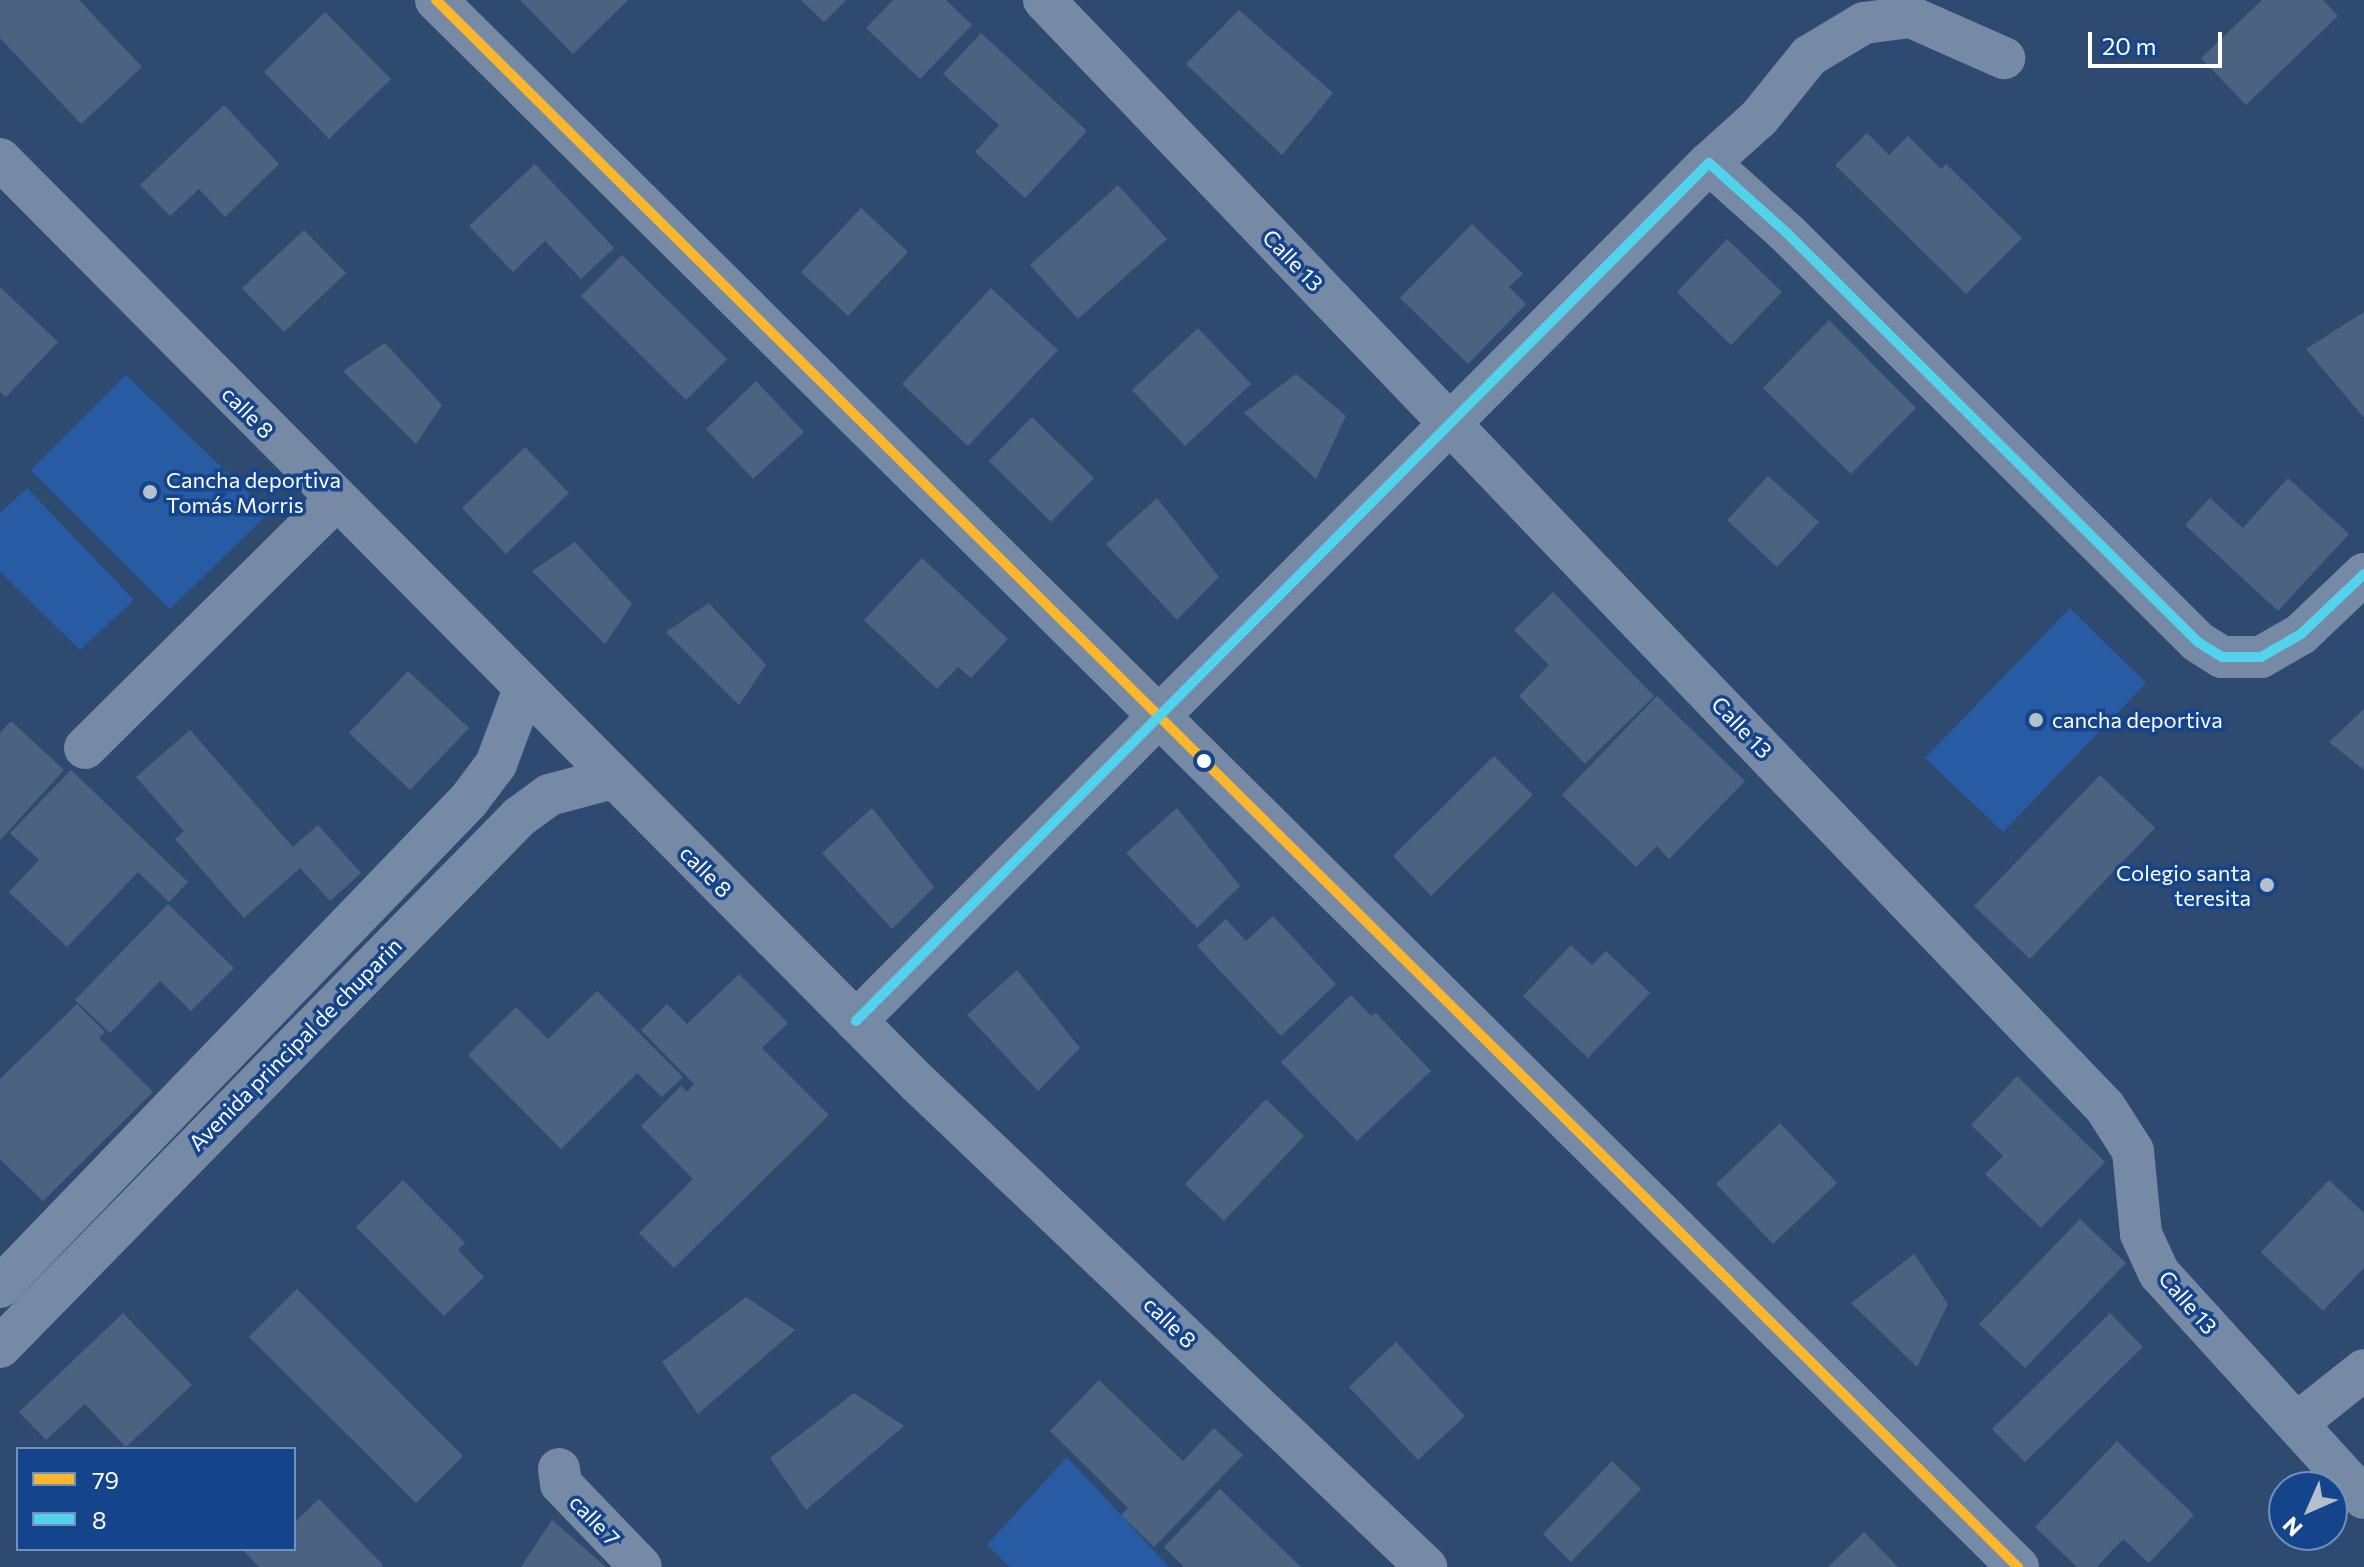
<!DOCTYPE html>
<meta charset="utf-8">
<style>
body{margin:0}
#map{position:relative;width:2364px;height:1567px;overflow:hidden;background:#2f4a71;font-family:Commissioner,sans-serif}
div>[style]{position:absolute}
.green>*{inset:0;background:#275ba3}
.building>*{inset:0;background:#4c6281}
.street>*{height:42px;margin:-21px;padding:0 21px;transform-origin:21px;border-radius:21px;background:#768aa5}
.bus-1>*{height:10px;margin:-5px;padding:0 5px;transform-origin:5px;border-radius:5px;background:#fab62d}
.bus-2>*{height:10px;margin:-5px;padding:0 5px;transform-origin:5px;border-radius:5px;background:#53d2ee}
.dots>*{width:22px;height:22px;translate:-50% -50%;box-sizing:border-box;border:4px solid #14458c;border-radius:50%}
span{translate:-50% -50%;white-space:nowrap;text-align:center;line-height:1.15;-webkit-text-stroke:7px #14458c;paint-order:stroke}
.street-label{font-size:22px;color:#fff}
.poi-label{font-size:22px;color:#fff}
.left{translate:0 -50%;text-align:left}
.right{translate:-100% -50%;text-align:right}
.legend{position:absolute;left:16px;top:1447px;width:280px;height:104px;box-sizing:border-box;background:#14458c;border:2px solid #728fba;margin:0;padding:10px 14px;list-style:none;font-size:24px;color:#fff}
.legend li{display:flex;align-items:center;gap:16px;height:40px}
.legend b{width:40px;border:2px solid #728fba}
.north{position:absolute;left:2268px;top:1471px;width:80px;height:80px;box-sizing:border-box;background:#14458c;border:2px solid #728fba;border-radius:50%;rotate:225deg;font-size:22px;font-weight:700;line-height:32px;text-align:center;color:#fff}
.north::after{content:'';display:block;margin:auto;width:28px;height:36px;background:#b6c0cd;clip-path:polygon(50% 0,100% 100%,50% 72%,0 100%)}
.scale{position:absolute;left:2088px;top:32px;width:134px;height:36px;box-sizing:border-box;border:4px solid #fff;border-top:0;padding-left:10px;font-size:24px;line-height:28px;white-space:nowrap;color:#fff;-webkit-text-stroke:6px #14458c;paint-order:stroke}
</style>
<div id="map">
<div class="green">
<i style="clip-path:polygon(126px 375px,269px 513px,170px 609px,31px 470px)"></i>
<i style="clip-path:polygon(27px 488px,134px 600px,80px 650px,0 572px,0 513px)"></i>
<i style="clip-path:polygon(2070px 608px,2146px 683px,2003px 832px,1925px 758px)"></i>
<i style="clip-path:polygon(1067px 1457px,1169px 1567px,1010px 1567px,987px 1545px)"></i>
</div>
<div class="building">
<i style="clip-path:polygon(0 0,79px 0,142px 67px,81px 124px,0 38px)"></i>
<i style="clip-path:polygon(520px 0,628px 0,573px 54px)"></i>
<i style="clip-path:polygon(801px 0,846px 0,824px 22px)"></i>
<i style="clip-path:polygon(893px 0,946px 0,972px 25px,920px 79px,866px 28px)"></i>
<i style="clip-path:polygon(2262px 0,2323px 0,2338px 16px,2246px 105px,2201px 58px)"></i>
<i style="clip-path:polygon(1239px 10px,1333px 93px,1282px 155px,1186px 64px)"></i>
<i style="clip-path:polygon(325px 12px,391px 79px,329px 139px,264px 72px)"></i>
<i style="clip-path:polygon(981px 33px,1087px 131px,1025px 198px,975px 152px,999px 125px,943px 74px)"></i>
<i style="clip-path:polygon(224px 105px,279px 164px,225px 217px,199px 189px,170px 216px,140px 185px)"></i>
<i style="clip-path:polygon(1867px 133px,1889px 155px,1908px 136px,1941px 169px,1946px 164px,2022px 238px,1966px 294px,1835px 165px)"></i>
<i style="clip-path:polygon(535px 164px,614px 248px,581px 279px,545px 241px,513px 272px,469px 226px)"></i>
<i style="clip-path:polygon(1118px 185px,1167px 239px,1078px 319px,1030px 265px)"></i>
<i style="clip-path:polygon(861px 208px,908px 252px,848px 316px,801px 272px)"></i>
<i style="clip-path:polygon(1472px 224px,1523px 274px,1509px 287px,1526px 304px,1468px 364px,1400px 298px)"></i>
<i style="clip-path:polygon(304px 230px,346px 273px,284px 332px,242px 288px)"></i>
<i style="clip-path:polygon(1727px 239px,1782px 292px,1731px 345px,1677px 292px)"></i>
<i style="clip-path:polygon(622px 255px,727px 359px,686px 400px,581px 296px)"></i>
<i style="clip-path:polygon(0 287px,58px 342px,6px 397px,0 392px)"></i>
<i style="clip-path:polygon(991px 288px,1058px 350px,968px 446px,902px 384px)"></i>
<i style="clip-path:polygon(2364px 312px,2364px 418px,2306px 349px)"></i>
<i style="clip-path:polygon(1829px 320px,1916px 408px,1851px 474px,1763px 388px)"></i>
<i style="clip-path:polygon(1198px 328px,1251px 384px,1185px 446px,1132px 390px)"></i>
<i style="clip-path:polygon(385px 343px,442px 405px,416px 444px,343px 371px)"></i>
<i style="clip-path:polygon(1296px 374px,1346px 416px,1316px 479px,1244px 413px)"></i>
<i style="clip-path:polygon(756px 381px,804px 432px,753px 479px,706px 429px)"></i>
<i style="clip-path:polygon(1032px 417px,1094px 478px,1051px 522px,989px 461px)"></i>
<i style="clip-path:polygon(525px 447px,569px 493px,506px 554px,462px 508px)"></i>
<i style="clip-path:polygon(1768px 476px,1819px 522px,1777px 567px,1727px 520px)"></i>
<i style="clip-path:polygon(2288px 478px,2349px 534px,2278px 611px,2185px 525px,2210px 498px,2243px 528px)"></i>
<i style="clip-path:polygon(1157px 498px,1219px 577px,1177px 620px,1106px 544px)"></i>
<i style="clip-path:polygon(575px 542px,632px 604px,605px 644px,532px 571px)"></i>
<i style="clip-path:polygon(922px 558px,1008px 639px,971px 678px,958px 667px,937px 689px,864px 620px)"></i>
<i style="clip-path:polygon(1553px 592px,1654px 696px,1585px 764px,1519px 696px,1549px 665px,1514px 630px)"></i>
<i style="clip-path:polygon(709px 603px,766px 665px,739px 705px,666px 632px)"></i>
<i style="clip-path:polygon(408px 671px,469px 728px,410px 790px,349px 733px)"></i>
<i style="clip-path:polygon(1657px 696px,1745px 781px,1669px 859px,1657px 846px,1636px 867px,1562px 795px)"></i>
<i style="clip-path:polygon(2364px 709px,2364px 770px,2329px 742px)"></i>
<i style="clip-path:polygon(11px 721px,64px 770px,0 840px,0 733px)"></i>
<i style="clip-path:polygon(190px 730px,293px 847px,318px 825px,361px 873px,330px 901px,300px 868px,244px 918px,175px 839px,184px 831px,136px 777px)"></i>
<i style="clip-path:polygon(1494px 756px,1533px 795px,1431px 896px,1393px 856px)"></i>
<i style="clip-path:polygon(71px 770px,188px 882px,169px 902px,138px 872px,67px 947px,9px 892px,39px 860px,10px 833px)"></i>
<i style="clip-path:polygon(2100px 775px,2155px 828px,2030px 959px,1974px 906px)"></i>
<i style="clip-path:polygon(872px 808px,934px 887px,892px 929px,822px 853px)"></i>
<i style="clip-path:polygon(1177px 808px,1240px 886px,1197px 928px,1126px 853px)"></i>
<i style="clip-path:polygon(168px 904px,234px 968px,191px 1011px,160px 981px,110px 1033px,75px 1000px)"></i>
<i style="clip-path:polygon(1273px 916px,1336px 984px,1281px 1036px,1197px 946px,1226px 919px,1246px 941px)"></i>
<i style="clip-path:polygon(1571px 945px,1592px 965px,1606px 951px,1650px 993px,1588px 1058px,1523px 996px)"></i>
<i style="clip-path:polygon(1017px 970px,1080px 1048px,1038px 1091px,967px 1015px)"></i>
<i style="clip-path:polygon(739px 974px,788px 1023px,762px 1048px,829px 1115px,674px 1268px,639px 1233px,693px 1179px,641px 1126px,681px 1086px,687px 1092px,694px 1084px,641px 1030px,667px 1004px,687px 1024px)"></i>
<i style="clip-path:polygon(597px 991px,683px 1077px,662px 1097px,637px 1073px,561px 1149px,468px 1055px,516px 1007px,548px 1039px)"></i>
<i style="clip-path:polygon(1351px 995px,1371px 1016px,1376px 1013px,1431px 1071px,1357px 1141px,1281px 1062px)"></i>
<i style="clip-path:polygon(77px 1004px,105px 1032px,99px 1038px,153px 1092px,43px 1201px,0 1159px,0 1079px)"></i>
<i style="clip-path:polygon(2017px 1076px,2105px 1162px,2041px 1228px,1985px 1174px,2003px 1156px,1971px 1125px)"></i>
<i style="clip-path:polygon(1266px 1099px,1304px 1136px,1224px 1221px,1185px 1184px)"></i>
<i style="clip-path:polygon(1780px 1123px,1837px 1183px,1773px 1244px,1716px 1184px)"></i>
<i style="clip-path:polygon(403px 1180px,465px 1243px,458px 1250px,484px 1277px,444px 1316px,356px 1227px)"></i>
<i style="clip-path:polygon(2329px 1180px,2364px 1213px,2364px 1268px,2323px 1311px,2261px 1252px)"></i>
<i style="clip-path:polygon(2080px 1219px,2126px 1263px,2025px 1368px,1979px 1324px)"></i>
<i style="clip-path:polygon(1914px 1254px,1948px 1304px,1917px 1367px,1851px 1303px)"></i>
<i style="clip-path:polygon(297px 1289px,463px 1456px,416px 1503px,249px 1337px)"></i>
<i style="clip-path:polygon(746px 1297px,795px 1330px,698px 1414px,662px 1362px)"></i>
<i style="clip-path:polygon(123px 1313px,192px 1385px,126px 1447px,85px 1404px,46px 1440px,19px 1412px)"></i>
<i style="clip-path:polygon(2110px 1313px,2143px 1347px,2025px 1462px,1992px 1429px)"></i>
<i style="clip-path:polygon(1396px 1342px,1465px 1416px,1418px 1460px,1349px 1387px)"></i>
<i style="clip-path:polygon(1099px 1380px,1183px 1461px,1214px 1428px,1243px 1455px,1154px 1547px,1121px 1515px,1128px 1508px,1050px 1431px)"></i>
<i style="clip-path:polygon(854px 1393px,904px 1426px,806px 1510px,770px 1458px)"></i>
<i style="clip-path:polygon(2117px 1441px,2194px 1515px,2149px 1563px,2123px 1539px,2097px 1567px,2077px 1567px,2035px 1527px)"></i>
<i style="clip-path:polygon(1612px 1461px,1641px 1489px,1571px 1562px,1543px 1534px)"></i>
<i style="clip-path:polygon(1220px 1489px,1301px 1567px,1184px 1567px,1164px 1547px)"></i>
<i style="clip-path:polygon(319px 1499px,383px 1565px,381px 1567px,259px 1567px,242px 1549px,294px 1549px,294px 1523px)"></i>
<i style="clip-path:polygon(552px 1520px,606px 1567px,521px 1567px)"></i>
<i style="clip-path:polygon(1864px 1532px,1898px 1567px,1828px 1567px)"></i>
</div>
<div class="street">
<i style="left:436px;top:0;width:2227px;rotate:44.73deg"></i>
<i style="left:1044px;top:0;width:1533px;rotate:46.22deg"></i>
<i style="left:2105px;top:1107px;width:52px;rotate:57.5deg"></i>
<i style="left:2133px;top:1151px;width:83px;rotate:84.5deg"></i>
<i style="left:2141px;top:1234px;width:43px;rotate:65.2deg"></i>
<i style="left:2159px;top:1273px;width:304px;rotate:47.7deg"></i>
<i style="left:0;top:159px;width:1302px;rotate:45.19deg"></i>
<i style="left:918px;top:1083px;width:702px;rotate:43.61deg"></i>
<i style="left:1709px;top:163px;width:67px;rotate:-42deg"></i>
<i style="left:1759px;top:118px;width:80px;rotate:-51.1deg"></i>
<i style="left:1809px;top:56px;width:64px;rotate:-31deg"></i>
<i style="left:1864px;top:23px;width:47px;rotate:-7.3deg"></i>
<i style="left:1911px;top:17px;width:102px;rotate:23.8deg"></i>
<i style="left:85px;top:748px;width:353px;rotate:-44.7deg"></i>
<i style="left:856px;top:1021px;width:1210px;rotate:-45.17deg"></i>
<i style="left:1709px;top:163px;width:106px;rotate:41.9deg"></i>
<i style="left:1788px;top:234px;width:578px;rotate:44.86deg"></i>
<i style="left:2198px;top:642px;width:28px;rotate:32deg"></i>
<i style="left:2222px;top:657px;width:39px"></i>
<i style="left:2261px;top:657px;width:46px;rotate:-29.9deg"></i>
<i style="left:2301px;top:634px;width:87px;rotate:-43.6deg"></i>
<i style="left:0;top:1287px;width:676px;rotate:-46.08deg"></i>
<i style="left:469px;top:800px;width:45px;rotate:-53.1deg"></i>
<i style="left:496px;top:764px;width:80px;rotate:-69.5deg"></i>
<i style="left:0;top:1347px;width:742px;rotate:-45.6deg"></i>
<i style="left:519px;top:817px;width:37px;rotate:-36deg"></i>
<i style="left:549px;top:795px;width:66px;rotate:-14.9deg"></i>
<i style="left:2297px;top:1423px;width:85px;rotate:-38.3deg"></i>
<i style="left:559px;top:1469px;width:15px;rotate:82deg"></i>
<i style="left:561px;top:1484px;width:115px;rotate:46.1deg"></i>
</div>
<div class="bus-1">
<i style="left:436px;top:0;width:2227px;rotate:44.73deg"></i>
</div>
<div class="bus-2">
<i style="left:856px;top:1021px;width:1210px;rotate:-45.17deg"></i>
<i style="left:1709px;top:163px;width:106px;rotate:41.9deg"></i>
<i style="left:1788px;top:234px;width:578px;rotate:44.86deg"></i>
<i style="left:2198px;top:642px;width:28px;rotate:32deg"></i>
<i style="left:2222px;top:657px;width:39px"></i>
<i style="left:2261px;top:657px;width:46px;rotate:-29.9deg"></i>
<i style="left:2301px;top:634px;width:87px;rotate:-43.6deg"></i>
</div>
<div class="dots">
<i style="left:150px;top:492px;background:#b6c0cd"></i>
<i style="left:2036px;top:720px;background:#b6c0cd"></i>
<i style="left:1204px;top:761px;background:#fff"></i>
<i style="left:2267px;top:885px;background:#b6c0cd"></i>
</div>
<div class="street-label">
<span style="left:1293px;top:260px;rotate:46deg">Calle 13</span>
<span style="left:248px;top:412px;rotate:45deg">calle 8</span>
<span style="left:1742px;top:727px;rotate:46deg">Calle 13</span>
<span style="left:706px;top:871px;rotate:45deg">calle 8</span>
<span style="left:295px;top:1044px;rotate:-45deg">Avenida principal de chuparin</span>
<span style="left:2188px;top:1302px;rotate:49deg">Calle 13</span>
<span style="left:1170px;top:1322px;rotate:44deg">calle 8</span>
<span style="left:595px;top:1520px;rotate:46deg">calle 7</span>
</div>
<div class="poi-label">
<span class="left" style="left:166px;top:492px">Cancha deportiva<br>Tomás Morris</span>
<span class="left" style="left:2052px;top:720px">cancha deportiva</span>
<span class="right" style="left:2251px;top:885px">Colegio santa<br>teresita</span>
</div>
<ul class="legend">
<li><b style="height:10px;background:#fab62d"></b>79</li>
<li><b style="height:10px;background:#53d2ee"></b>8</li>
</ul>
<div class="north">N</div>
<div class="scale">20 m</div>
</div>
